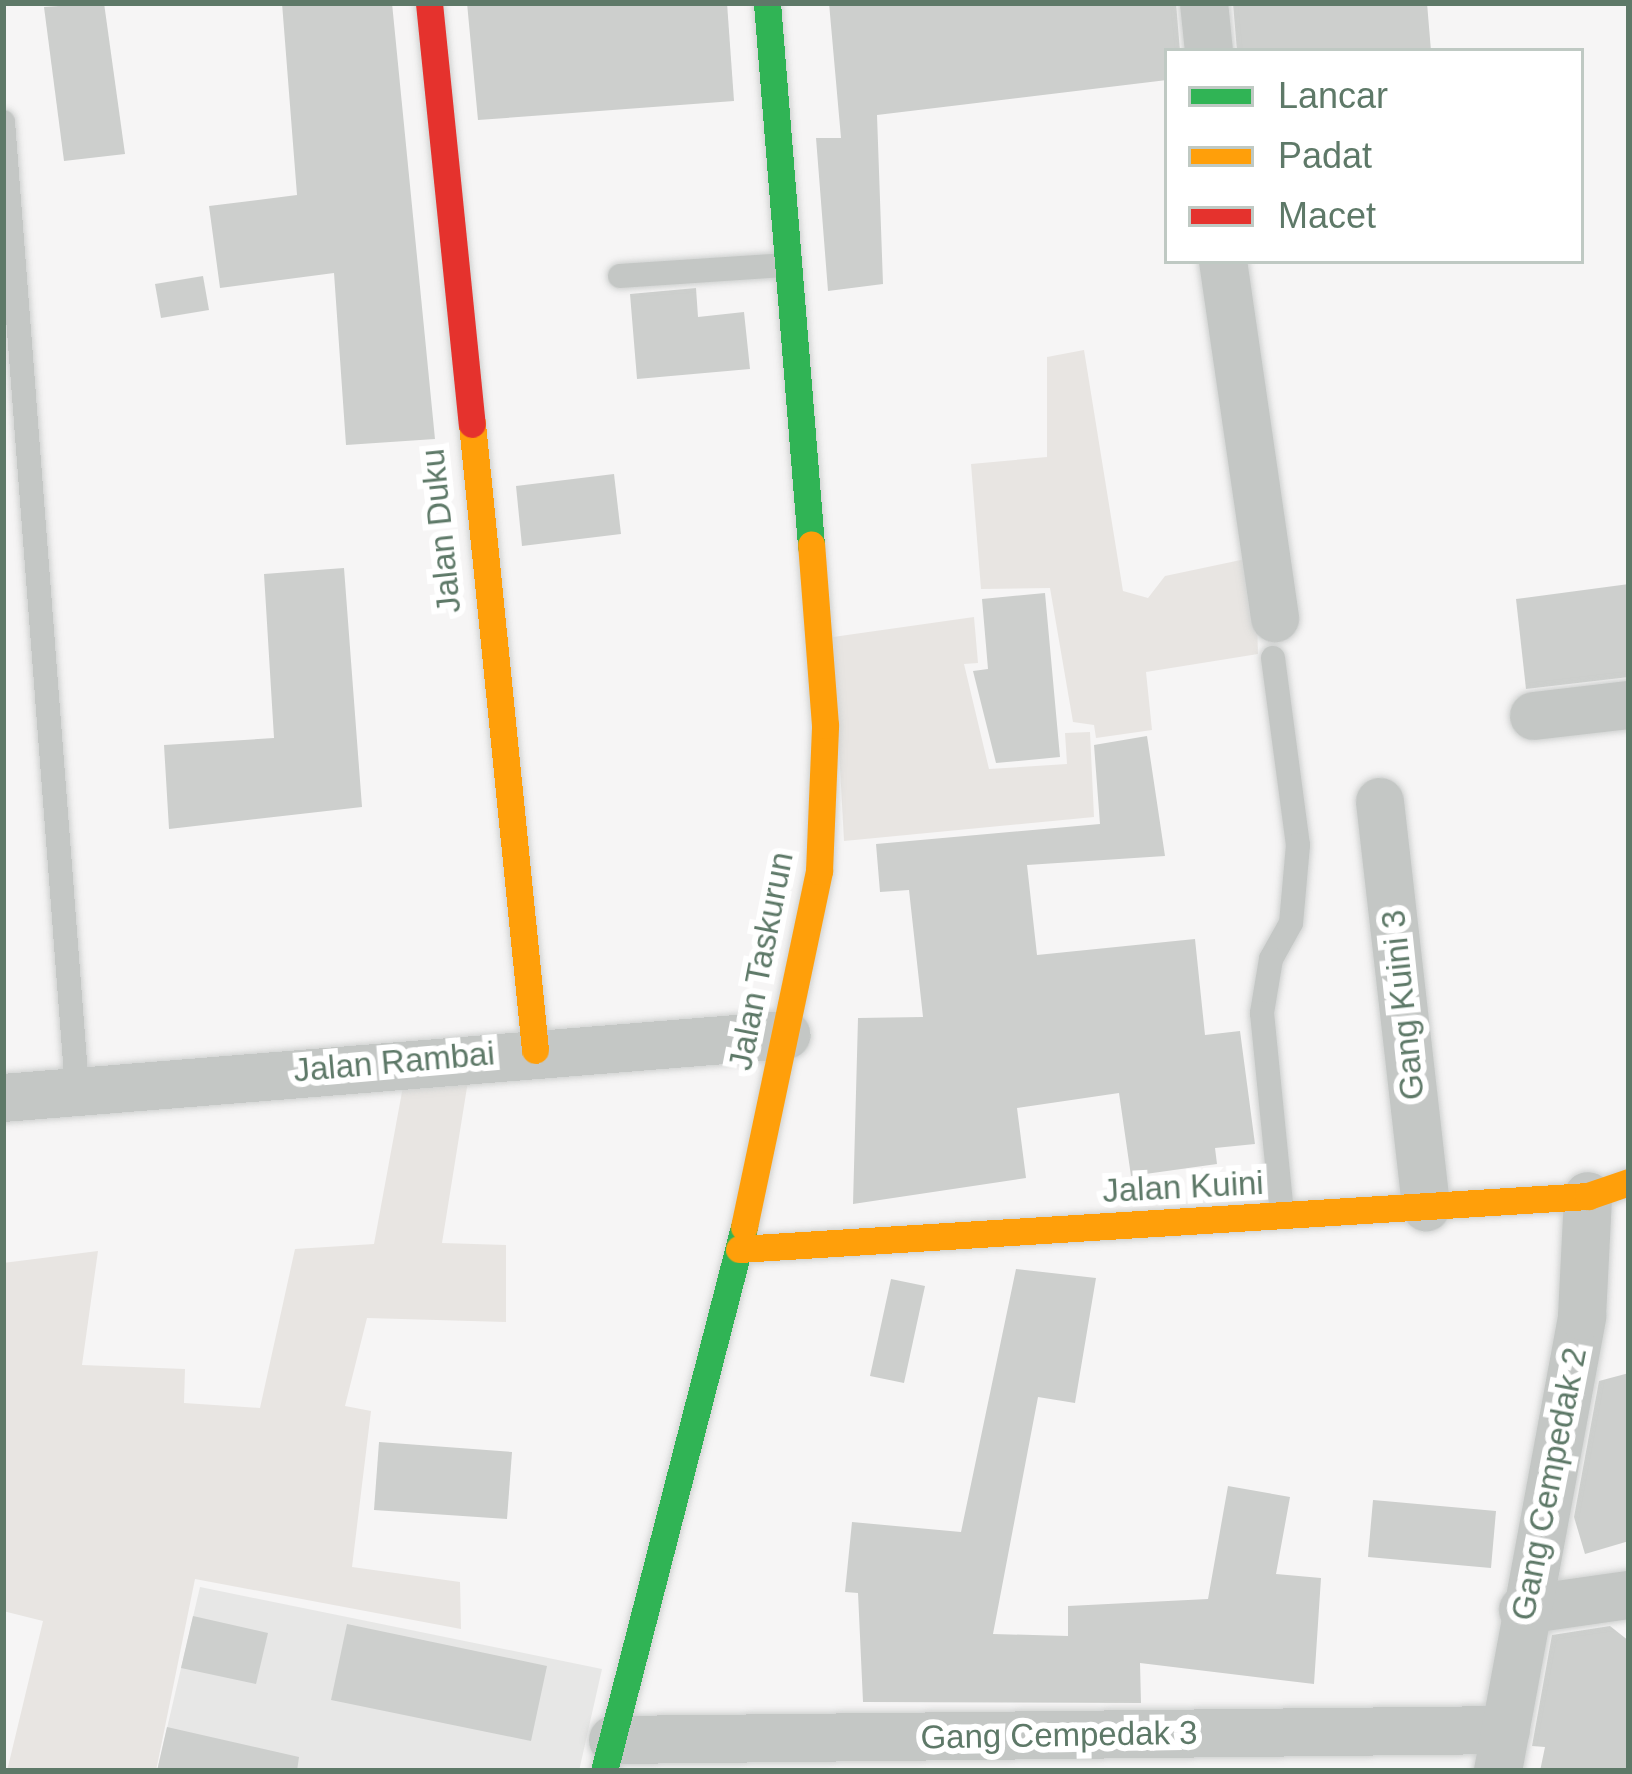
<!DOCTYPE html>
<style>
body{margin:0}
#map{position:relative;width:1632px;height:1774px;overflow:hidden;background:#f6f5f5;font-family:Helvetica,sans-serif}
div>[style]{position:absolute}
.built>*{inset:0;background:#e7e7e6}
.green>*{inset:0;background:#e8e5e2}
.building>*{inset:0;background:#cdcfcd}
.roads{filter:drop-shadow(0 0 3px #cfd1d0) drop-shadow(0 0 3px #cfd1d0)}
.lane>*{height:24px;margin:-12px;padding:0 12px;transform-origin:12px;border-radius:12px;background:#c4c7c5}
.street>*{height:48px;margin:-24px;padding:0 24px;transform-origin:24px;border-radius:24px;background:#c4c7c5}
.fast>*{height:27px;margin:-13.5px;padding:0 13.5px;transform-origin:13.5px;border-radius:13.5px;background:#30b455}
.slow>*{height:27px;margin:-13.5px;padding:0 13.5px;transform-origin:13.5px;border-radius:13.5px;background:#ff9f0a}
.jam>*{height:27px;margin:-13.5px;padding:0 13.5px;transform-origin:13.5px;border-radius:13.5px;background:#e5322d}
span{translate:-50% -50%;white-space:nowrap;text-align:center;line-height:1.15;-webkit-text-stroke:12px #fff;paint-order:stroke}
.street-label{font-size:33px;color:#5e7968}
.frame{position:absolute;inset:0;border:6px solid #5e7968;pointer-events:none}
.legend{position:absolute;left:1164px;top:48px;width:420px;height:216px;box-sizing:border-box;background:#fff;border:3px solid #bfc9c3;margin:0;padding:15px 21px;list-style:none;font-size:36px;color:#5e7968}
.legend li{display:flex;align-items:center;gap:24px;height:60px}
.legend b{width:60px;border:3px solid #bfc9c3}
</style>
<div id="map">
<div class="built">
<i style="clip-path:polygon(200px 1587px,602px 1669px,579px 1771px,157px 1771px)"></i>
</div>
<div class="green">
<i style="clip-path:polygon(1084px 350px,1123px 591px,1148px 598px,1165px 576px,1255px 557px,1258px 654px,1146px 672px,1152px 730px,1096px 738px,1094px 725px,1073px 722px,1050px 588px,981px 589px,971px 464px,1047px 457px,1047px 357px)"></i>
<i style="clip-path:polygon(974px 617px,978px 663px,964px 664px,989px 769px,1067px 764px,1065px 733px,1090px 732px,1094px 817px,844px 841px,833px 637px)"></i>
<i style="clip-path:polygon(404px 1081px,468px 1081px,442px 1243px,506px 1245px,506px 1322px,367px 1318px,345px 1406px,371px 1411px,352px 1567px,460px 1582px,461px 1629px,195px 1579px,156px 1771px,7px 1771px,43px 1621px,3px 1611px,3px 1263px,98px 1251px,82px 1365px,185px 1369px,184px 1403px,260px 1408px,295px 1249px,374px 1244px)"></i>
</div>
<div class="building">
<i style="clip-path:polygon(104px 3px,125px 154px,64px 161px,44px 7px)"></i>
<i style="clip-path:polygon(282px 3px,392px 3px,435px 439px,346px 445px,334px 273px,220px 288px,209px 206px,297px 195px)"></i>
<i style="clip-path:polygon(467px 3px,727px 3px,734px 101px,478px 120px)"></i>
<i style="clip-path:polygon(829px 3px,1176px 3px,1180px 51px,1167px 51px,1167px 80px,877px 115px,883px 284px,828px 291px,816px 138px,841px 138px)"></i>
<i style="clip-path:polygon(1233px 3px,1427px 3px,1431px 51px,1237px 51px)"></i>
<i style="clip-path:polygon(203px 276px,209px 310px,161px 318px,155px 284px)"></i>
<i style="clip-path:polygon(696px 288px,698px 317px,744px 312px,750px 369px,637px 379px,630px 294px)"></i>
<i style="clip-path:polygon(614px 474px,621px 534px,522px 546px,516px 486px)"></i>
<i style="clip-path:polygon(344px 568px,362px 807px,169px 829px,164px 745px,274px 738px,264px 574px)"></i>
<i style="clip-path:polygon(1629px 584px,1629px 677px,1526px 689px,1516px 599px)"></i>
<i style="clip-path:polygon(1045px 593px,1060px 757px,996px 763px,973px 671px,988px 669px,982px 599px)"></i>
<i style="clip-path:polygon(1147px 736px,1165px 856px,1027px 865px,1037px 955px,1195px 939px,1205px 1035px,1240px 1031px,1255px 1144px,1215px 1148px,1217px 1164px,1131px 1176px,1119px 1093px,1017px 1108px,1026px 1178px,853px 1204px,858px 1018px,923px 1017px,909px 890px,880px 892px,876px 844px,1100px 824px,1094px 745px)"></i>
<i style="clip-path:polygon(1016px 1269px,1096px 1278px,1075px 1403px,1038px 1397px,993px 1634px,1068px 1636px,1068px 1606px,1208px 1599px,1228px 1486px,1290px 1497px,1276px 1574px,1321px 1578px,1314px 1684px,1140px 1663px,1141px 1703px,863px 1702px,858px 1593px,845px 1592px,852px 1522px,961px 1532px)"></i>
<i style="clip-path:polygon(891px 1279px,925px 1286px,904px 1383px,870px 1376px)"></i>
<i style="clip-path:polygon(1629px 1373px,1629px 1541px,1585px 1554px,1574px 1517px,1599px 1381px)"></i>
<i style="clip-path:polygon(379px 1442px,512px 1452px,507px 1519px,374px 1510px)"></i>
<i style="clip-path:polygon(1373px 1500px,1496px 1511px,1491px 1568px,1368px 1557px)"></i>
<i style="clip-path:polygon(193px 1616px,268px 1633px,256px 1684px,181px 1668px)"></i>
<i style="clip-path:polygon(347px 1624px,547px 1666px,531px 1741px,331px 1700px)"></i>
<i style="clip-path:polygon(1610px 1626px,1629px 1641px,1629px 1771px,1540px 1771px,1545px 1747px,1532px 1746px,1552px 1635px)"></i>
<i style="clip-path:polygon(167px 1727px,299px 1757px,297px 1771px,157px 1771px)"></i>
</div>
<div class="roads">
<div class="lane">
<i style="left:3px;top:122px;width:970px;rotate:85.62deg"></i>
<i style="left:620px;top:276px;width:167px;rotate:-3.8deg"></i>
<i style="left:1273px;top:658px;width:189px;rotate:82.4deg"></i>
<i style="left:1298px;top:845px;width:78px;rotate:95.1deg"></i>
<i style="left:1291px;top:923px;width:41px;rotate:119.1deg"></i>
<i style="left:1271px;top:959px;width:55px;rotate:99.5deg"></i>
<i style="left:1262px;top:1013px;width:203px;rotate:84.3deg"></i>
</div>
<div class="street">
<i style="left:1204px;top:3px;width:48px;rotate:84.1deg"></i>
<i style="left:1223px;top:261px;width:361px;rotate:81.7deg"></i>
<i style="left:1534px;top:716px;width:96px;rotate:-6.6deg"></i>
<i style="left:1380px;top:802px;width:408px;rotate:83.5deg"></i>
<i style="left:3px;top:1098px;width:786px;rotate:-4.6deg"></i>
<i style="left:1523px;top:1610px;width:107px;rotate:-8.1deg"></i>
<i style="left:613px;top:1740px;width:893px;rotate:-0.64deg"></i>
<i style="left:1498px;top:1771px;width:463px;rotate:-79.5deg"></i>
<i style="left:1582px;top:1316px;width:120px;rotate:-87.1deg"></i>
</div>
<div class="fast">
<i style="left:767px;top:3px;width:544px;rotate:85.36deg"></i>
<i style="left:604px;top:1771px;width:562px;rotate:-75.57deg"></i>
</div>
<div class="slow">
<i style="left:472px;top:424px;width:629px;rotate:84.25deg"></i>
<i style="left:744px;top:1227px;width:364px;rotate:-78.1deg"></i>
<i style="left:819px;top:871px;width:146px;rotate:-87.6deg"></i>
<i style="left:825px;top:725px;width:181px;rotate:-94.4deg"></i>
<i style="left:739px;top:1249px;width:851px;rotate:-3.57deg"></i>
<i style="left:1588px;top:1196px;width:43px;rotate:-18.9deg"></i>
</div>
<div class="jam">
<i style="left:429px;top:3px;width:423px;rotate:84.2deg"></i>
</div>
</div>
<div class="street-label">
<span style="left:441px;top:531px;rotate:-96deg">Jalan Duku</span>
<span style="left:761px;top:961px;rotate:-79deg">Jalan Taskurun</span>
<span style="left:1403px;top:1005px;rotate:-96deg">Gang Kuini 3</span>
<span style="left:394px;top:1062px;rotate:-5deg">Jalan Rambai</span>
<span style="left:1183px;top:1187px;rotate:-3deg">Jalan Kuini</span>
<span style="left:1549px;top:1484px;rotate:-79deg">Gang Cempedak 2</span>
<span style="left:1059px;top:1735px;rotate:-1deg">Gang Cempedak 3</span>
</div>
<div class="frame"></div>
<ul class="legend">
<li><b style="height:15px;background:#30b455"></b>Lancar</li>
<li><b style="height:15px;background:#ff9f0a"></b>Padat</li>
<li><b style="height:15px;background:#e5322d"></b>Macet</li>
</ul>
</div>
